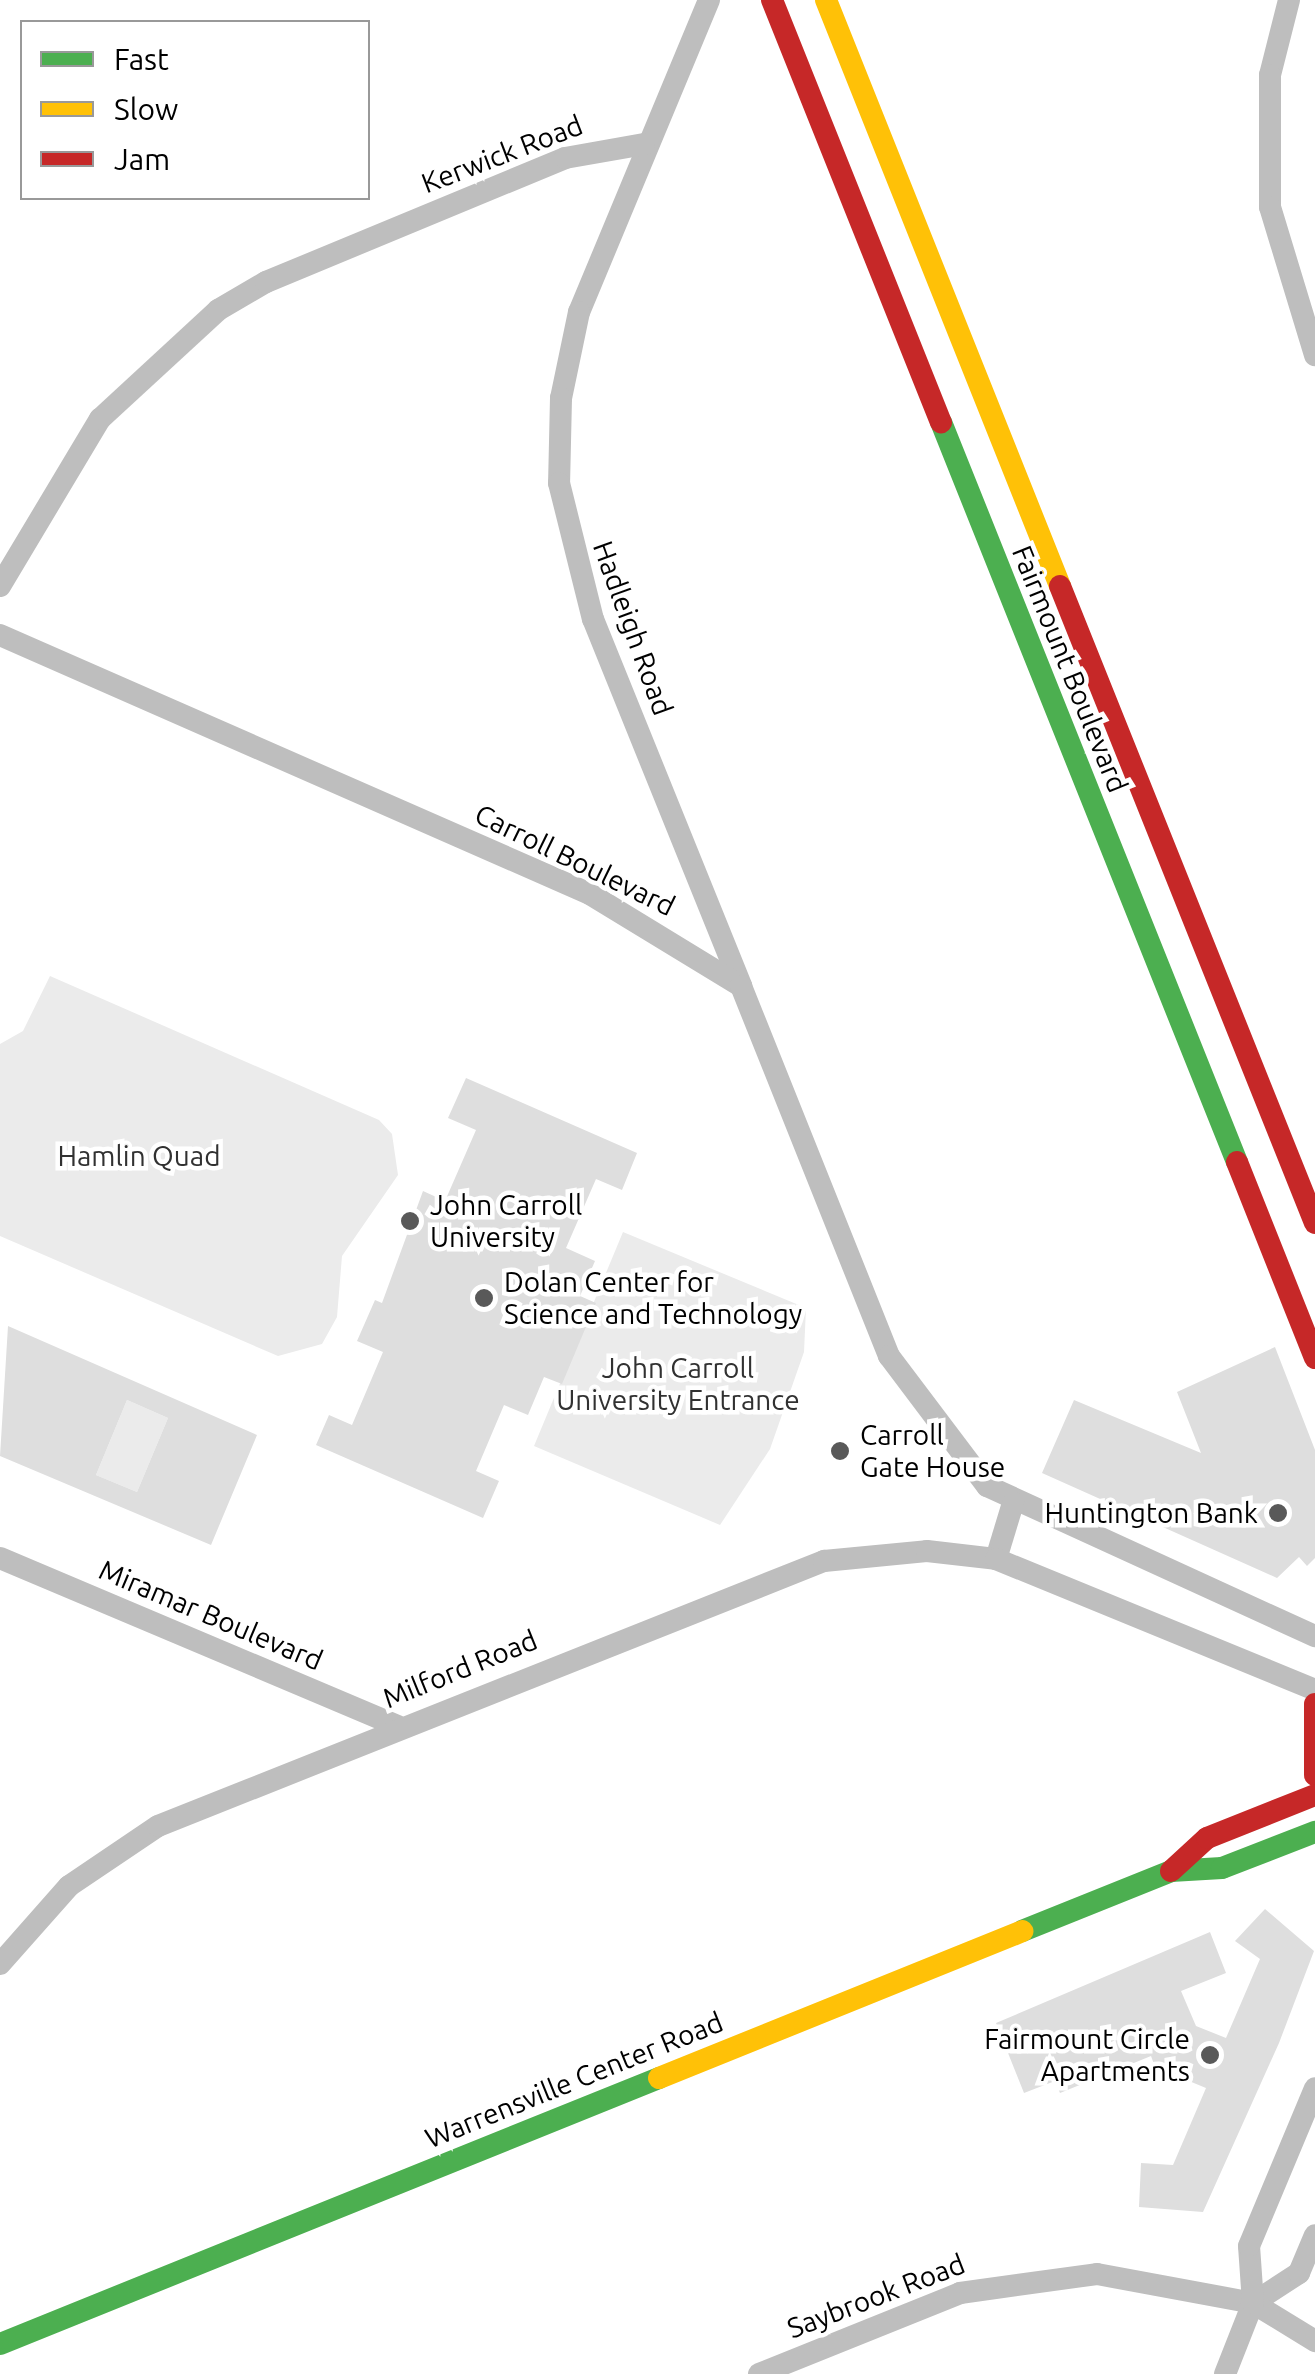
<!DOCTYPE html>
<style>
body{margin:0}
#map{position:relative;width:1315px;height:2374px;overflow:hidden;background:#fff;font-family:Ubuntu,sans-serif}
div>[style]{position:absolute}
.green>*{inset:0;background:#ebebeb}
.building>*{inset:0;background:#dedede}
.street>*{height:22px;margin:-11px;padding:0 11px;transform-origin:11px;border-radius:11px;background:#bebebe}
.fast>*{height:22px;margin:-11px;padding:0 11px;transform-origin:11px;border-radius:11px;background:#4caf50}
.slow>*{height:22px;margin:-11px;padding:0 11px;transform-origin:11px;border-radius:11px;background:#ffc107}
.jam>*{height:22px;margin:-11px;padding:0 11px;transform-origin:11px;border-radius:11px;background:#c62828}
.dots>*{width:28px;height:28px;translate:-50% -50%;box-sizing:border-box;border:5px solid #fff;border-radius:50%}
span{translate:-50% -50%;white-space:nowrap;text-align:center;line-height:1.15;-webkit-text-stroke:9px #fff;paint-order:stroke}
.street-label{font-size:28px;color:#000}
.park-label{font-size:28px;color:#313131}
.poi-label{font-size:28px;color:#000}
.left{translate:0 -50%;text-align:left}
.right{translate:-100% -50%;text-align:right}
.legend{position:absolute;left:20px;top:20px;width:350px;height:180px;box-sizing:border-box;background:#fff;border:2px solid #999;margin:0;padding:12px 18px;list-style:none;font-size:30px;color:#000}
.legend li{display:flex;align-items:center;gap:20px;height:50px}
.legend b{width:50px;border:2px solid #999}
</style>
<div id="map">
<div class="green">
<i style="clip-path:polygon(50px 976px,379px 1120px,392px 1134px,398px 1175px,342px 1256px,337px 1317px,322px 1344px,278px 1356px,0 1236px,0 1044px,23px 1031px)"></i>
<i style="clip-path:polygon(623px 1232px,806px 1308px,804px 1352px,770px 1449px,720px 1525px,534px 1446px)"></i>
<i style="clip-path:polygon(127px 1400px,168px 1418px,137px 1492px,96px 1475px)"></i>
</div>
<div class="building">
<i style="clip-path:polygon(466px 1078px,637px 1153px,622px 1190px,596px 1179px,566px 1248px,595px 1261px,580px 1296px,596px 1303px,562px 1384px,544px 1377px,528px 1415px,504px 1405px,476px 1471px,499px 1481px,483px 1518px,316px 1445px,329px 1415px,352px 1425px,383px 1352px,357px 1341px,375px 1300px,382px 1303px,423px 1191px,445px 1201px,476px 1130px,448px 1118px)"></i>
<i style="clip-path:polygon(evenodd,8px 1326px,257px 1435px,211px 1545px,0 1456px,8px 1326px,127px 1400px,168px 1418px,137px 1492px,96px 1475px,127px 1400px)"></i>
<i style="clip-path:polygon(1275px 1347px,1315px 1450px,1315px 1558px,1307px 1566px,1299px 1557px,1277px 1578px,1042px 1473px,1074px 1400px,1201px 1453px,1177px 1392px)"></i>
<i style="clip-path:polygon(1265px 1909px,1314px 1951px,1279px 2043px,1203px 2212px,1139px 2207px,1141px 2163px,1173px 2165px,1206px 2088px,1155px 2067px,1151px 2056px,1060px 2093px,1055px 2081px,1024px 2093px,996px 2023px,1210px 1932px,1226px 1973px,1181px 1991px,1196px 2026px,1226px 2038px,1260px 1959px,1235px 1941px)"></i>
</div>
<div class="street">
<i style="left:709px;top:0;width:338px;rotate:112.6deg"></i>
<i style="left:579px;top:312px;width:88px;rotate:101.8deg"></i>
<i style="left:561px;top:398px;width:85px;rotate:91.3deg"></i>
<i style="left:559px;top:483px;width:140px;rotate:76deg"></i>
<i style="left:593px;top:619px;width:396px;rotate:68deg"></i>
<i style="left:1289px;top:0;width:77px;rotate:104.2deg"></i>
<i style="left:1270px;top:75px;width:132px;rotate:90deg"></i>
<i style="left:1270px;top:207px;width:155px;rotate:73.1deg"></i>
<i style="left:0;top:586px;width:195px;rotate:-59.1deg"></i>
<i style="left:100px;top:419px;width:161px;rotate:-42.7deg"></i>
<i style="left:218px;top:310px;width:56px;rotate:-30.3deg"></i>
<i style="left:266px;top:282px;width:324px;rotate:-22.5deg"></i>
<i style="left:565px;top:158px;width:80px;rotate:-10deg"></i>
<i style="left:0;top:635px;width:644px;rotate:23.7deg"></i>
<i style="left:590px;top:894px;width:177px;rotate:31.4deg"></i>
<i style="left:741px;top:986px;width:399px;rotate:68.2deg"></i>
<i style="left:889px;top:1356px;width:163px;rotate:53deg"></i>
<i style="left:987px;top:1486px;width:361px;rotate:24.6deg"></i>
<i style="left:0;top:1558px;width:432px;rotate:22.9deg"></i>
<i style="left:996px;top:1559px;width:59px;rotate:-73.1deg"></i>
<i style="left:0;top:1964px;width:104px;rotate:-48.5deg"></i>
<i style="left:69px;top:1886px;width:107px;rotate:-34deg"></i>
<i style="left:158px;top:1826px;width:717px;rotate:-21.7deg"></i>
<i style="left:824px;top:1561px;width:103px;rotate:-5.5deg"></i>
<i style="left:927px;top:1551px;width:69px;rotate:6.6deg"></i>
<i style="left:996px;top:1559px;width:345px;rotate:22.3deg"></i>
<i style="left:1253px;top:2303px;width:55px;rotate:-33.1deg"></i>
<i style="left:1299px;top:2273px;width:41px;rotate:-67.2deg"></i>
<i style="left:759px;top:2374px;width:217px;rotate:-21.9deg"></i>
<i style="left:960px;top:2293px;width:138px;rotate:-7.9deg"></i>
<i style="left:1097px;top:2274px;width:159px;rotate:10.5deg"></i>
<i style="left:1253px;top:2303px;width:73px;rotate:31.5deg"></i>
<i style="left:1225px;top:2374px;width:76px;rotate:-68.5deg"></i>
<i style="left:1253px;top:2303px;width:57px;rotate:-94deg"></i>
<i style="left:1249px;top:2246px;width:171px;rotate:-67.3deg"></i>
</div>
<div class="fast">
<i style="left:941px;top:422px;width:797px;rotate:68.2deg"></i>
<i style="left:1022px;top:1931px;width:161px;rotate:-21.9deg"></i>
<i style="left:1171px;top:1871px;width:51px;rotate:-3.4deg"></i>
<i style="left:1222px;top:1868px;width:100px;rotate:-21.2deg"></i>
<i style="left:0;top:2344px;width:711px;rotate:-21.98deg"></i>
</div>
<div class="slow">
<i style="left:826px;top:0;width:631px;rotate:68.23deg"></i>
<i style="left:659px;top:2078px;width:392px;rotate:-22deg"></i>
</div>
<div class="jam">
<i style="left:772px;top:0;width:455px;rotate:68.2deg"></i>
<i style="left:1060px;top:586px;width:686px;rotate:68.18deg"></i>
<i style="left:1237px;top:1162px;width:211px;rotate:68.3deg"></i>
<i style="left:1315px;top:1704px;width:71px;rotate:90deg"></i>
<i style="left:1171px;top:1871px;width:49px;rotate:-42.5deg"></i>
<i style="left:1207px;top:1838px;width:116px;rotate:-21.7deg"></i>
</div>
<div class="dots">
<i style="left:410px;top:1221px;background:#595959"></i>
<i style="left:484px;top:1298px;background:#595959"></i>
<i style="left:840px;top:1451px;background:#595959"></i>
<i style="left:1278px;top:1513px;background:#595959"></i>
<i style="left:1210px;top:2055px;background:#595959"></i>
</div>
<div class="street-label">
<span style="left:502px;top:154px;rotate:-21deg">Kerwick Road</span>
<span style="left:633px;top:628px;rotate:70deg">Hadleigh Road</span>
<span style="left:1070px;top:669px;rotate:68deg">Fairmount Boulevard</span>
<span style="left:575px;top:860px;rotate:26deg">Carroll Boulevard</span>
<span style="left:211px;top:1615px;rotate:23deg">Miramar Boulevard</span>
<span style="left:460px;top:1669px;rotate:-22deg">Milford Road</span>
<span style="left:574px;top:2080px;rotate:-22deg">Warrensville Center Road</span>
<span style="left:876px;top:2296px;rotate:-21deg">Saybrook Road</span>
</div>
<div class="park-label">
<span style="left:139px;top:1156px">Hamlin Quad</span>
<span style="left:678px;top:1384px">John Carroll<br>University Entrance</span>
</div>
<div class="poi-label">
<span class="left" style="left:430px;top:1221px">John Carroll<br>University</span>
<span class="left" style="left:504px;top:1298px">Dolan Center for<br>Science and Technology</span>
<span class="left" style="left:860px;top:1451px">Carroll<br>Gate House</span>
<span class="right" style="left:1258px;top:1513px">Huntington Bank</span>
<span class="right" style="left:1190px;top:2055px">Fairmount Circle<br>Apartments</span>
</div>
<ul class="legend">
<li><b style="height:12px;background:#4caf50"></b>Fast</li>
<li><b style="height:12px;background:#ffc107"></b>Slow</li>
<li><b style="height:12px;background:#c62828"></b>Jam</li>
</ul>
</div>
